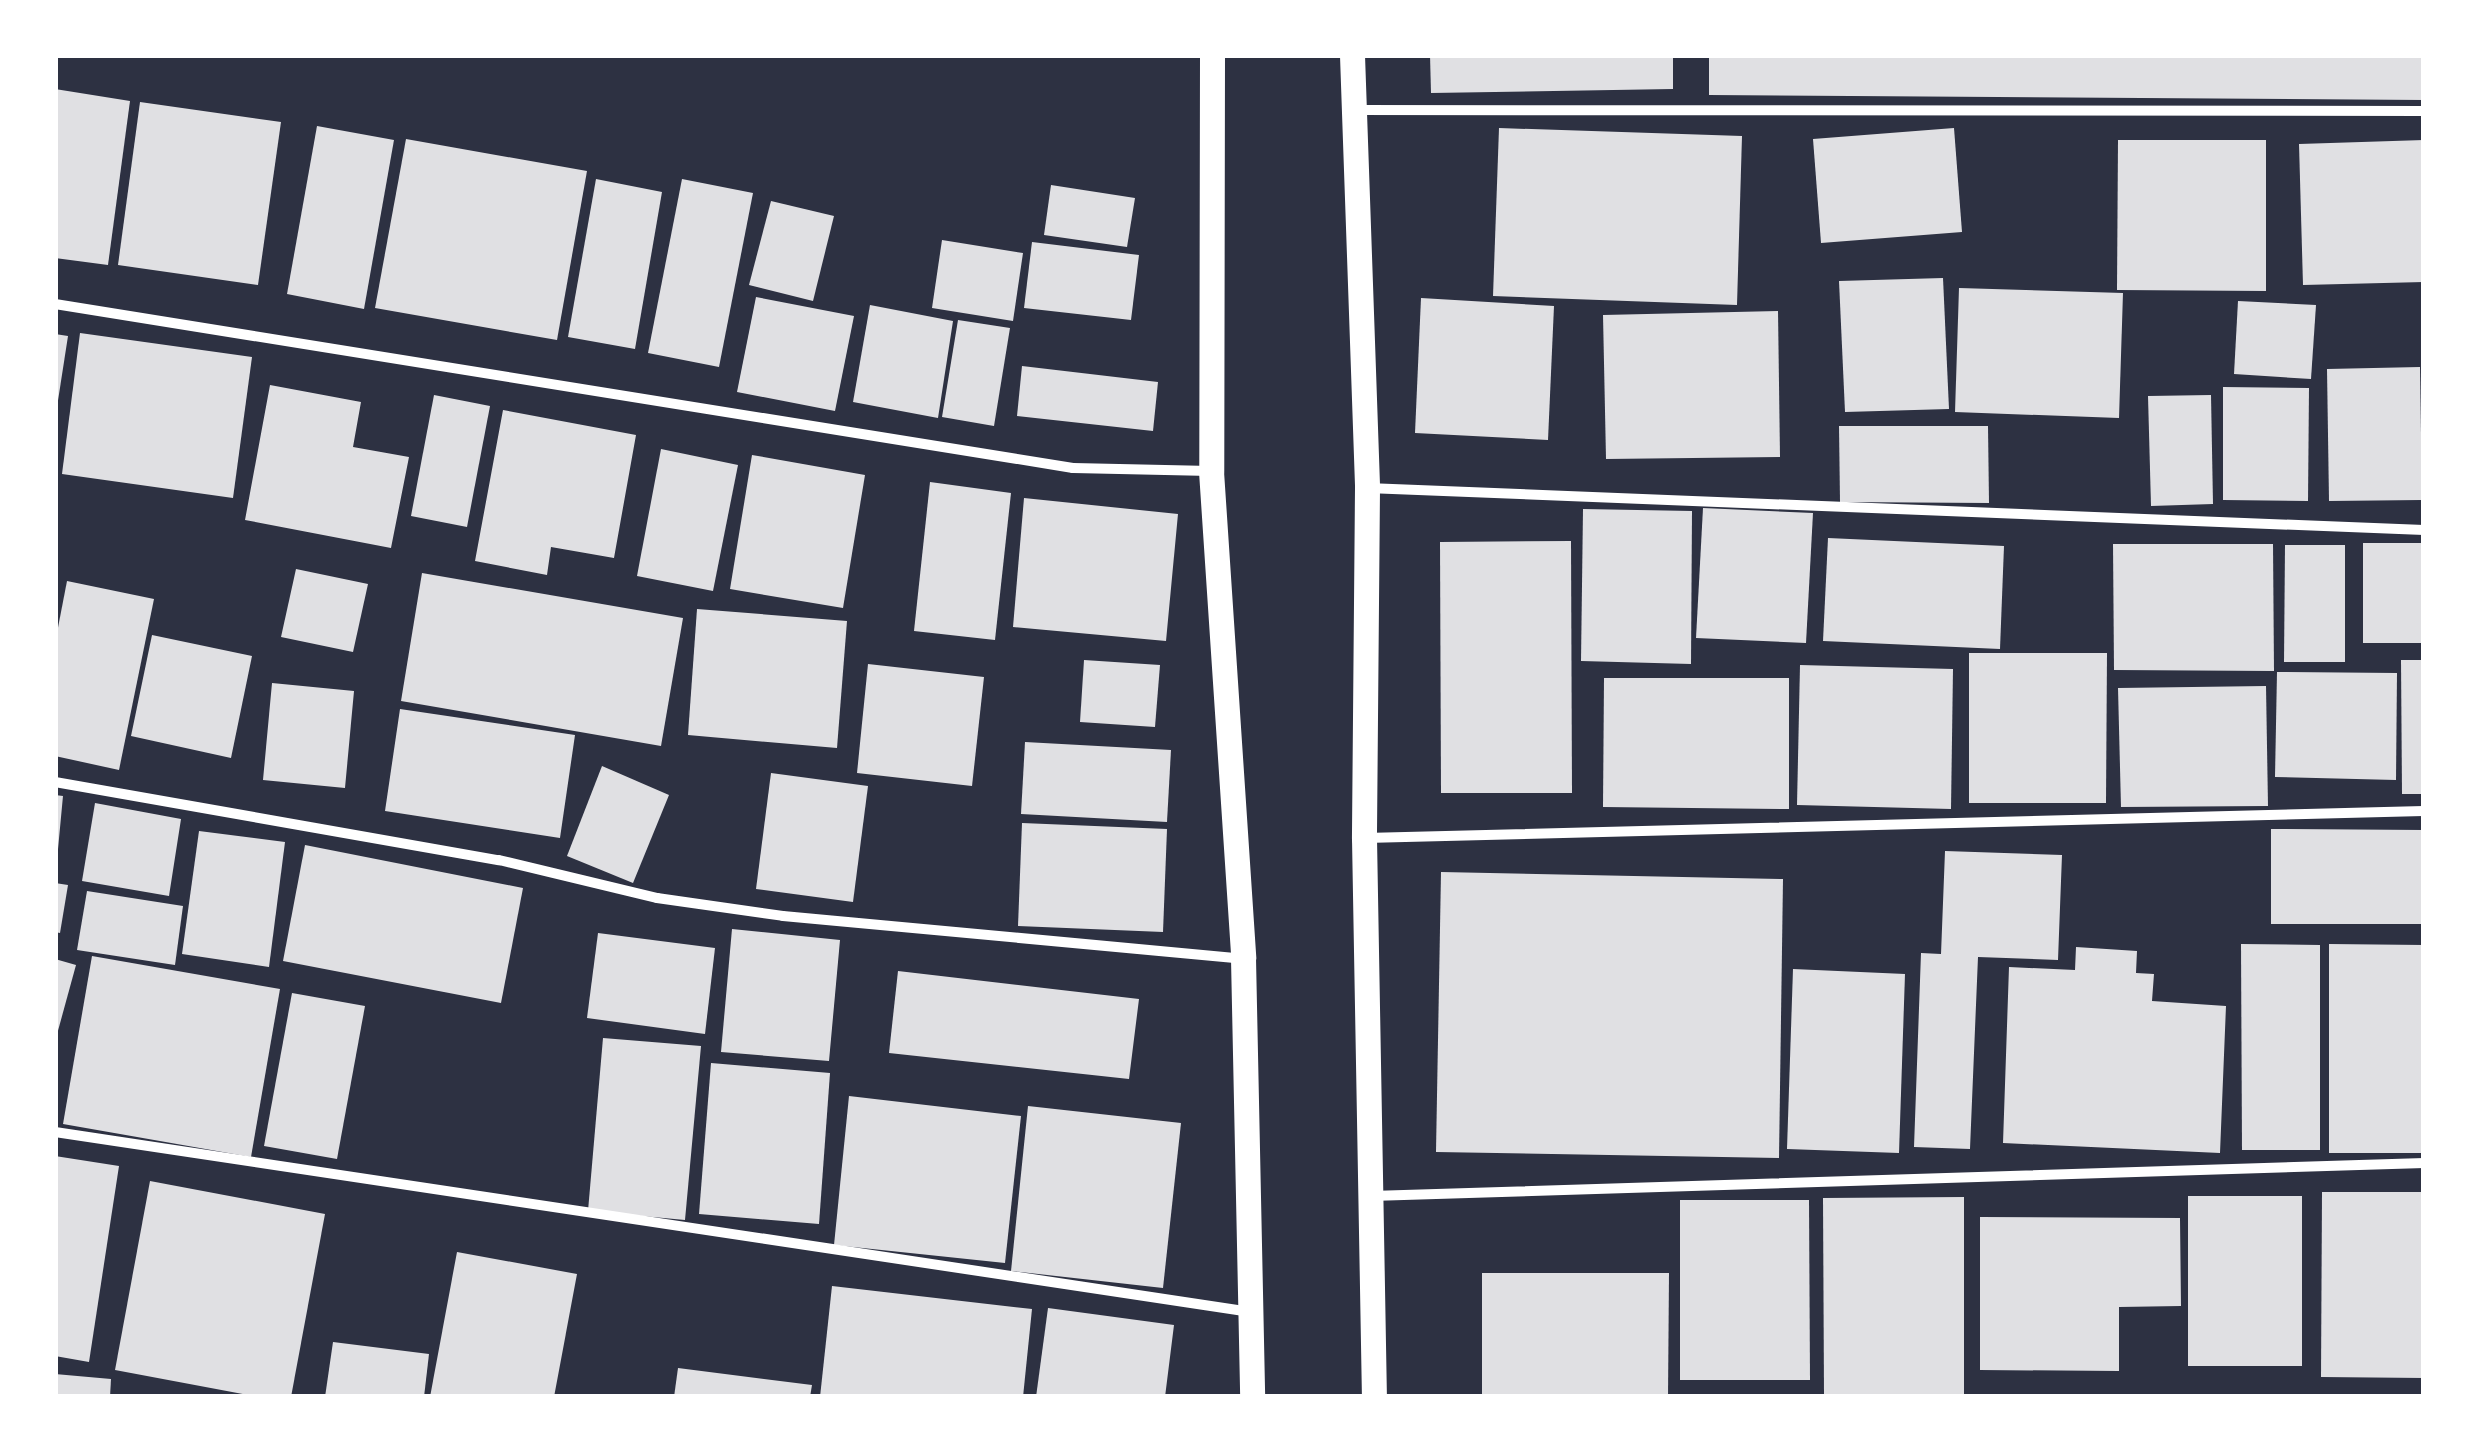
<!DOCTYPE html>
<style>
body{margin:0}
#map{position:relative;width:2479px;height:1452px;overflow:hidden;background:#2d3142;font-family:Cabin,sans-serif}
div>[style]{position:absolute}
.building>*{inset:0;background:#e0e0e3}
.minor>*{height:10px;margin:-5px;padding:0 5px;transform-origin:5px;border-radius:5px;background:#fff}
.primary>*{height:25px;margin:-12.5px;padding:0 12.5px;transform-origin:12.5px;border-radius:12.5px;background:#fff}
span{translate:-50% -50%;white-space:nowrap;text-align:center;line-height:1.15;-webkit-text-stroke:8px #fff;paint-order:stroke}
.frame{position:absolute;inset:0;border:58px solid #fff;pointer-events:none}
</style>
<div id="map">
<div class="building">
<i style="clip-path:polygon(1430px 55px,1673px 55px,1673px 89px,1431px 93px)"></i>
<i style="clip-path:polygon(1709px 55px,2424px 55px,2424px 100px,1709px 95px)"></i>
<i style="clip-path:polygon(55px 89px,130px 101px,108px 265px,55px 258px)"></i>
<i style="clip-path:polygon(140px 102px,281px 122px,258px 285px,118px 265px)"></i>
<i style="clip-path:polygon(317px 126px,394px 140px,364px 309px,287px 294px)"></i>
<i style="clip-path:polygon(1499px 128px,1742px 136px,1737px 305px,1493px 296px)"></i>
<i style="clip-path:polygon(1954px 128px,1962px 232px,1821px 243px,1813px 139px)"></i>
<i style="clip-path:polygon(406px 139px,587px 171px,557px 340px,375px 308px)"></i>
<i style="clip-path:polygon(2118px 140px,2266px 140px,2266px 291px,2117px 290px)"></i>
<i style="clip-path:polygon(2424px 140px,2424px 282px,2303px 285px,2299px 144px)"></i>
<i style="clip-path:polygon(596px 179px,662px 192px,635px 349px,568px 337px)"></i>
<i style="clip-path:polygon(682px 179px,753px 193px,719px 367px,648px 353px)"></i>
<i style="clip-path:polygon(1051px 185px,1135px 198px,1127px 247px,1044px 235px)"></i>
<i style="clip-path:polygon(771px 201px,834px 216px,813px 301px,749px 285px)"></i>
<i style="clip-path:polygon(942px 240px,1023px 253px,1013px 321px,932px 308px)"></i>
<i style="clip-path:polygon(1032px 242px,1139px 255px,1131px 320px,1024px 308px)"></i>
<i style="clip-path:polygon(1943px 278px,1949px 409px,1845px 412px,1839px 281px)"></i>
<i style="clip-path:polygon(1959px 288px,2123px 293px,2119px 418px,1955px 412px)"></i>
<i style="clip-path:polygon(756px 297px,854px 316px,835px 411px,737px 392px)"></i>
<i style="clip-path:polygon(1421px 298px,1554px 306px,1548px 440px,1415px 433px)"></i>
<i style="clip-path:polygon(2238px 301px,2316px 305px,2311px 379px,2234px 374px)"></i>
<i style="clip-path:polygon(870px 305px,953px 321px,938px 418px,853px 402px)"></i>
<i style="clip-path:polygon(1778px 311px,1780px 457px,1606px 459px,1603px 315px)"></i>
<i style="clip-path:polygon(958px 320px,1010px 328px,994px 426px,942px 417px)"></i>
<i style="clip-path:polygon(80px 333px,252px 357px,233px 498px,62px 474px)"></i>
<i style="clip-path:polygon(55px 334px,68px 336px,57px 407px,55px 407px)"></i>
<i style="clip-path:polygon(1022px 366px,1158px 382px,1153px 431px,1017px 416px)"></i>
<i style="clip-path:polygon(2420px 367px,2422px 500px,2329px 501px,2327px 369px)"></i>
<i style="clip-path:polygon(270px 385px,361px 402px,353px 447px,409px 457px,391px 548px,245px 520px)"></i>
<i style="clip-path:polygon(2223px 387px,2309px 388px,2308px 501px,2223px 500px)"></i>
<i style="clip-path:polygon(434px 395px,490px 406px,467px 527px,411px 516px)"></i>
<i style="clip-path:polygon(2211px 395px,2213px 504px,2151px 506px,2148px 396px)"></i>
<i style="clip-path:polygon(503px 410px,636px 435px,614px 558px,551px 547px,547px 575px,475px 561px)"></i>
<i style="clip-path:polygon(1839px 426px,1988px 426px,1989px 503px,1840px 502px)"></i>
<i style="clip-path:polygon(661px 449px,738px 465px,713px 591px,637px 576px)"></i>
<i style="clip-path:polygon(752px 455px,865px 475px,843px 608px,730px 589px)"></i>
<i style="clip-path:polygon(930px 482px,1011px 493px,995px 640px,914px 631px)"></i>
<i style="clip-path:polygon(1024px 498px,1178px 514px,1166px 641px,1013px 627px)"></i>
<i style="clip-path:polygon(1703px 508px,1813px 513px,1806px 643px,1696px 638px)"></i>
<i style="clip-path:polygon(1583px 509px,1692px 511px,1691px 664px,1581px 661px)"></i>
<i style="clip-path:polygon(1828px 538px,2004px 546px,2000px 649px,1823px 641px)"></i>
<i style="clip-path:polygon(1571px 541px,1572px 793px,1441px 793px,1440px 542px)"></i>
<i style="clip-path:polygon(2363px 543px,2424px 543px,2424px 643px,2363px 643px)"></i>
<i style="clip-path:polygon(2113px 544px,2273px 544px,2274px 671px,2114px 670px)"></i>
<i style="clip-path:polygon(2285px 545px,2345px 545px,2345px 662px,2284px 662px)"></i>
<i style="clip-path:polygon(296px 569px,368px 584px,353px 652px,281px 637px)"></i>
<i style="clip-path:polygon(422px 573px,683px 618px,661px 746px,401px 701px)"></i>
<i style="clip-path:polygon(67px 581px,154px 599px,119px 770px,55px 756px,55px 643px)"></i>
<i style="clip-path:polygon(697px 609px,847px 621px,837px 748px,688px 735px)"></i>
<i style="clip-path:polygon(152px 635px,252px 656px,231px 758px,131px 736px)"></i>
<i style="clip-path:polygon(1969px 653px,2107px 653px,2106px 803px,1969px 803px)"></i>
<i style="clip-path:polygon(1084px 660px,1160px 665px,1155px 727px,1080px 722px)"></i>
<i style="clip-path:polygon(2401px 660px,2424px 660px,2424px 794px,2402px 794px)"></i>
<i style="clip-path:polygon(868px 664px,984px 677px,972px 786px,857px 773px)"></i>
<i style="clip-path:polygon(1800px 665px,1953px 669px,1951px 809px,1797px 805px)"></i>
<i style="clip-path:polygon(2277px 672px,2397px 673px,2396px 780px,2275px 777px)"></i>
<i style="clip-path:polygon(1604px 678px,1789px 678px,1789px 809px,1603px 807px)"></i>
<i style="clip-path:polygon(272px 683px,354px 691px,345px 788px,263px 780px)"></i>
<i style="clip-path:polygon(2266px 686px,2268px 806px,2121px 807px,2118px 688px)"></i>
<i style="clip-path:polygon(400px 709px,575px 735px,560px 838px,385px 811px)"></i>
<i style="clip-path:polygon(1025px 742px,1171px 750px,1167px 822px,1021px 814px)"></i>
<i style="clip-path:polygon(602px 766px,669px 795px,633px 883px,567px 856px)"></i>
<i style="clip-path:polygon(771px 773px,868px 786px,853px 902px,756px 889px)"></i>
<i style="clip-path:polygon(55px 795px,63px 796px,58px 849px,55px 849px)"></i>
<i style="clip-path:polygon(95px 803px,181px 819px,169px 896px,82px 881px)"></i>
<i style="clip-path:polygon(1022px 823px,1167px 829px,1163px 932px,1018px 926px)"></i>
<i style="clip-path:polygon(2271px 829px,2424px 830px,2424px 924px,2271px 924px)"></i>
<i style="clip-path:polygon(199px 831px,285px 842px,269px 967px,182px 954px)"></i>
<i style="clip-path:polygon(305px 845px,523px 888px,501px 1003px,283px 961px)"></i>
<i style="clip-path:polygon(1945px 851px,2062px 855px,2058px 960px,1978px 957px,1970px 1149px,1914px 1147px,1921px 953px,1941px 954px)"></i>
<i style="clip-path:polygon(1441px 872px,1783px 879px,1779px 1158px,1436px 1152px)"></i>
<i style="clip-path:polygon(55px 883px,68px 885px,60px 933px,55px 932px)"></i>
<i style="clip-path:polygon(87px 891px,183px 906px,175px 965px,77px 950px)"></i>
<i style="clip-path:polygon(732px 929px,840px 940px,829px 1061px,721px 1052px)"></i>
<i style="clip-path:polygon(598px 933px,715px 948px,705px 1034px,587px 1018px)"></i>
<i style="clip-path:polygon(2241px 944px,2320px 945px,2320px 1150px,2242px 1150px)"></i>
<i style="clip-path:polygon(2329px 944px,2424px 945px,2424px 1153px,2329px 1153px)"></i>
<i style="clip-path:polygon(2076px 947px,2137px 951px,2136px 973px,2154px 974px,2152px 1001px,2226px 1006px,2220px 1153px,2003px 1143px,2009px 967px,2075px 970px)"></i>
<i style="clip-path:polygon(92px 956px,280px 989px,251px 1157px,63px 1124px)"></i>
<i style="clip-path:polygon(55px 959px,76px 965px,56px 1038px,55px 1038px)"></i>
<i style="clip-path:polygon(1793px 969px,1905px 974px,1899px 1153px,1787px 1149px)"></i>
<i style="clip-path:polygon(898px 971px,1139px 999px,1129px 1079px,889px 1053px)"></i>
<i style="clip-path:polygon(292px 993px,365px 1006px,337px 1159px,264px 1146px)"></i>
<i style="clip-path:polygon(603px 1038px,701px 1046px,685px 1220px,588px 1211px)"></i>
<i style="clip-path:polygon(711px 1063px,830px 1073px,819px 1224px,699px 1214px)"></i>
<i style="clip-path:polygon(849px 1096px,1021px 1116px,1005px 1263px,834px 1245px)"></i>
<i style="clip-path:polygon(1028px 1106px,1181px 1123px,1163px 1288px,1011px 1271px)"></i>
<i style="clip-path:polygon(55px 1156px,119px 1166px,89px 1362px,55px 1356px)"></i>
<i style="clip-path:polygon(150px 1181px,325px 1214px,291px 1397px,258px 1397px,115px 1370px)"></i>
<i style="clip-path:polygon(2322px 1192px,2424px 1192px,2424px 1378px,2321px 1377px)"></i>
<i style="clip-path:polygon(2188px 1196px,2302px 1196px,2302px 1366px,2188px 1366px)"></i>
<i style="clip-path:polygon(1964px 1197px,1964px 1394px,1824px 1394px,1823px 1198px)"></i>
<i style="clip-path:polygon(1680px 1200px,1809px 1200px,1810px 1380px,1680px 1380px)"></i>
<i style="clip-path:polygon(1980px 1217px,2180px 1218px,2181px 1306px,2119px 1307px,2119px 1371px,1980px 1370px)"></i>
<i style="clip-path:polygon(457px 1252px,577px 1274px,554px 1397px,430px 1397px)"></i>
<i style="clip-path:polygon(1482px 1273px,1669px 1273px,1668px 1397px,1482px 1397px)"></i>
<i style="clip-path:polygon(832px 1286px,1032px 1309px,1023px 1397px,820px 1397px)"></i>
<i style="clip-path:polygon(1048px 1308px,1174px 1325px,1165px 1397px,1036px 1397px)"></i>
<i style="clip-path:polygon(333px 1342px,429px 1354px,424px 1397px,325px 1397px)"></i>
<i style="clip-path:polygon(678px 1368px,812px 1385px,810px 1397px,674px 1397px)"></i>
<i style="clip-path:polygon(55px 1374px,111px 1379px,110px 1397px,55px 1397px)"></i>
</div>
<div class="minor">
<i style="left:1357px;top:110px;width:1067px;rotate:0.05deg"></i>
<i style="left:55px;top:304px;width:1031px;rotate:9.15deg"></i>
<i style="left:1073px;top:468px;width:138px;rotate:1.2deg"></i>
<i style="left:1367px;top:488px;width:1058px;rotate:2.28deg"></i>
<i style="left:55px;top:782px;width:451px;rotate:10deg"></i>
<i style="left:499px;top:860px;width:163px;rotate:13.5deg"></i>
<i style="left:657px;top:898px;width:127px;rotate:8.1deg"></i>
<i style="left:783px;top:916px;width:459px;rotate:5.3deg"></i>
<i style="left:1365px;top:838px;width:1059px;rotate:-1.46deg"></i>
<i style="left:55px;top:1132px;width:1209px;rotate:8.56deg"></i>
<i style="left:1371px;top:1196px;width:1054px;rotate:-1.8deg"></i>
</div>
<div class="primary">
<i style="left:1212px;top:55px;width:416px;rotate:90.1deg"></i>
<i style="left:1211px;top:471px;width:488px;rotate:86.2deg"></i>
<i style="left:1243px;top:958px;width:439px;rotate:88.8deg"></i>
<i style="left:1352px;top:55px;width:433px;rotate:88deg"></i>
<i style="left:1367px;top:488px;width:350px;rotate:90.5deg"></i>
<i style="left:1364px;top:838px;width:559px;rotate:88.98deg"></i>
</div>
<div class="frame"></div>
</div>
